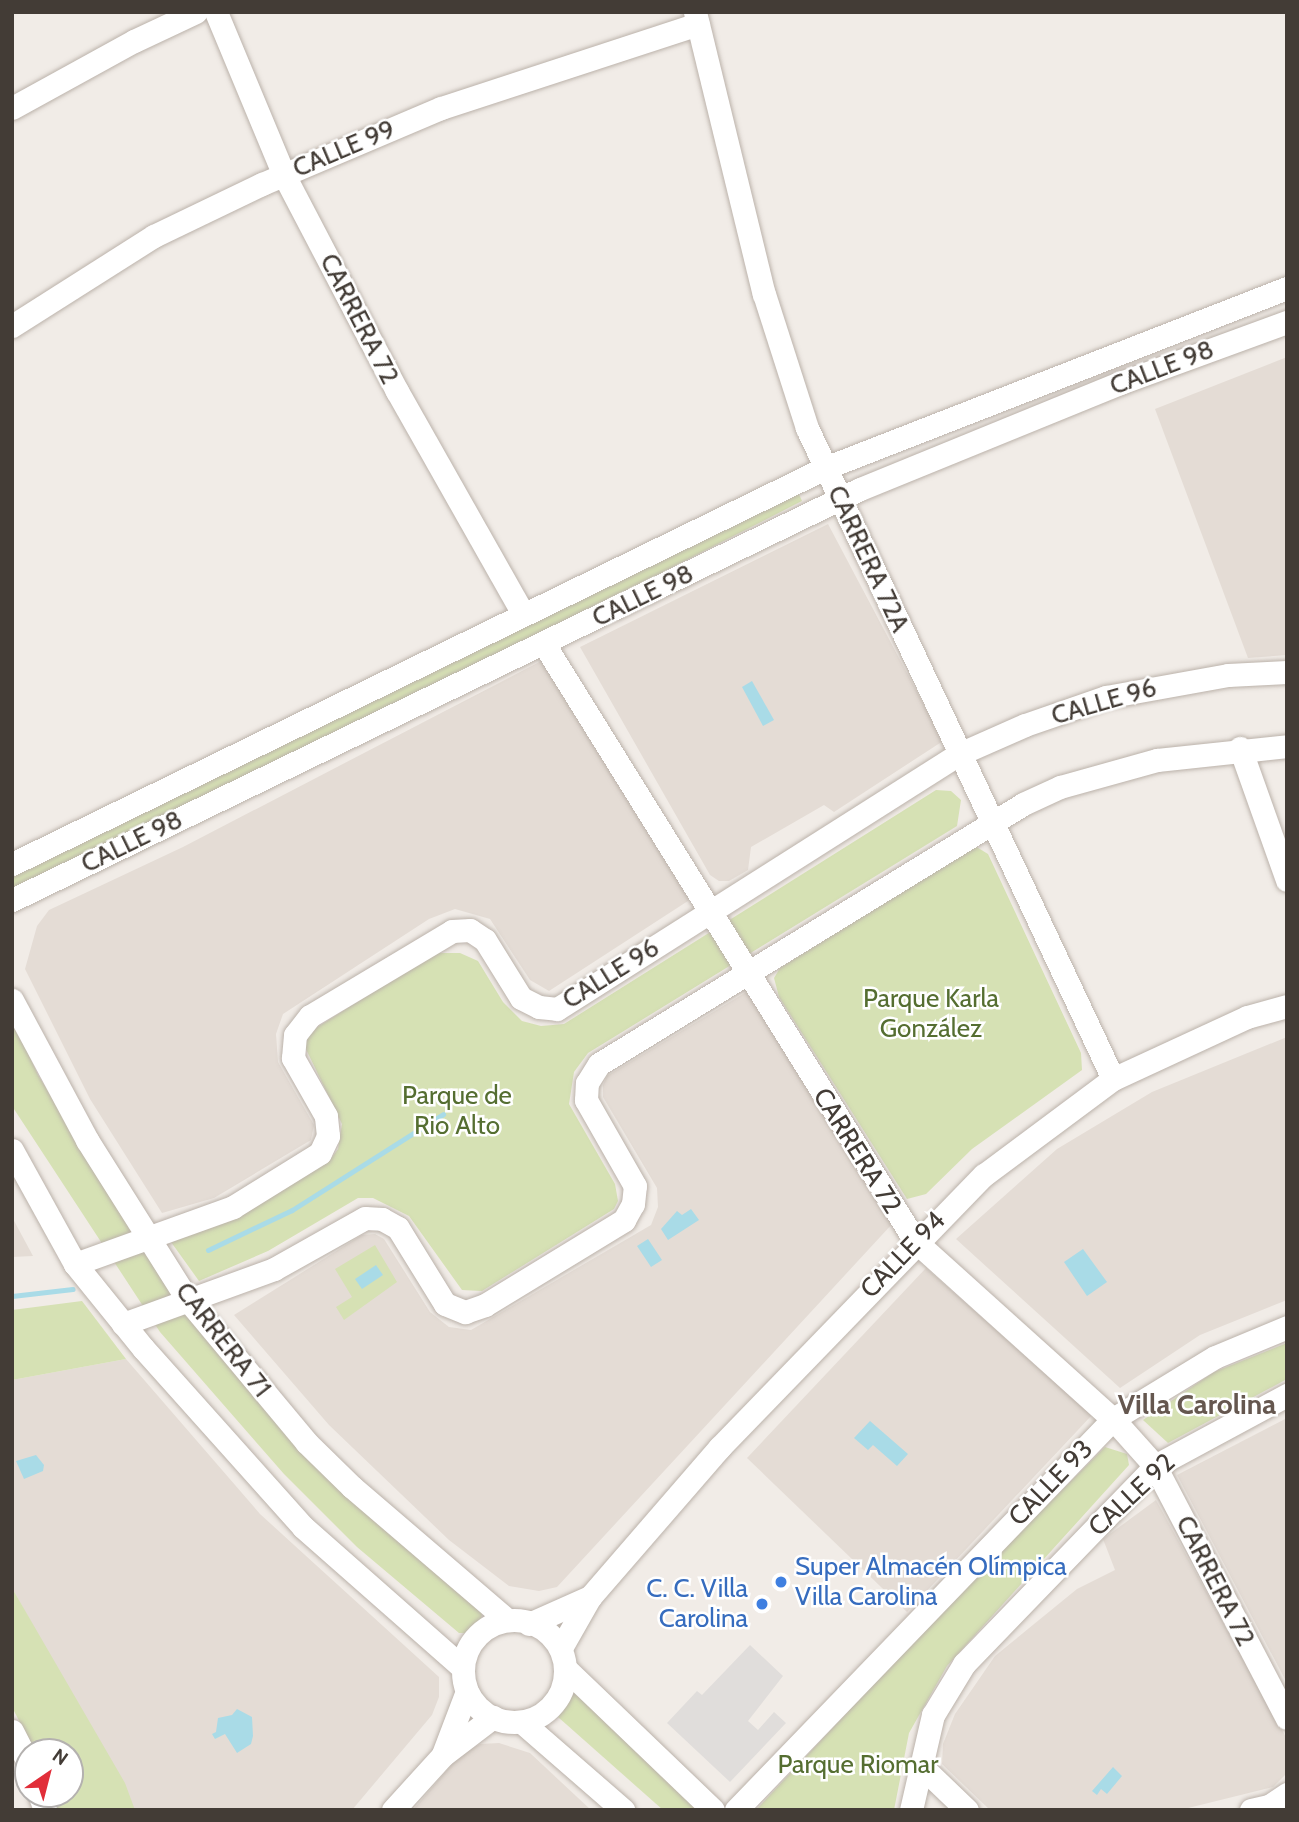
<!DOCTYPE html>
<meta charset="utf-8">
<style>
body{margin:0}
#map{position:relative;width:1299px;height:1822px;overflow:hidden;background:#f1ece7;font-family:Cabin,sans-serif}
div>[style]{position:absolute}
.residential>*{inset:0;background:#e4dcd5}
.green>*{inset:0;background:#d6e1b4}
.parking>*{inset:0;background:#e0dddb}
.water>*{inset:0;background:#a9dbe7}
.stream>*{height:5px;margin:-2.5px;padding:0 2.5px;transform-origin:2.5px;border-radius:2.5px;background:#a9dbe7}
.roads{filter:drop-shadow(0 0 2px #bbb2aa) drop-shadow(0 0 2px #bbb2aa)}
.minor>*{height:23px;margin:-11.5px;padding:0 11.5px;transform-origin:11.5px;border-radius:11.5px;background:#fff}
.minor>.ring{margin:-11.5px;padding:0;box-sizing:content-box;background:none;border:23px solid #fff;border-radius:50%}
.dots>*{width:19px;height:19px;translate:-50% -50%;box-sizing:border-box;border:4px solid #fff;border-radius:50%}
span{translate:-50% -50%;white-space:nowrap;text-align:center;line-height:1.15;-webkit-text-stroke:5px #fff;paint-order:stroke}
.street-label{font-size:26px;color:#433c36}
.park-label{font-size:26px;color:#556e31}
.shop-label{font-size:26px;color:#366cbe}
.left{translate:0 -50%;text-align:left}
.right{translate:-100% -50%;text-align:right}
.neighbourhood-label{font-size:28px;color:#65574f;font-weight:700}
.frame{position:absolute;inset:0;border:14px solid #433c36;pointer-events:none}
.north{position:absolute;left:14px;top:1738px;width:70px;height:70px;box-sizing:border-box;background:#fff;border:2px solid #b4b1af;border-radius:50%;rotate:35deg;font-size:19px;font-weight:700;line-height:28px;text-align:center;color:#433c36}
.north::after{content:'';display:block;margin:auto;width:24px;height:32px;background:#e12e39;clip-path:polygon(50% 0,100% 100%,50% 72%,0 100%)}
</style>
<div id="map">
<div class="residential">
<i style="clip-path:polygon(1287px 357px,1287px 655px,1248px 658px,1155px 409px)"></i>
<i style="clip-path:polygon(828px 524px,943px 741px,834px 812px,824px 805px,751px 847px,748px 870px,729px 881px,719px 881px,710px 875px,580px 647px)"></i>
<i style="clip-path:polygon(545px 659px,691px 899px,549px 991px,530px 980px,490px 919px,455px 909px,429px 919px,283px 1014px,276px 1034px,278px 1062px,314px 1125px,311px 1140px,214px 1198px,162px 1213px,90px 1099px,25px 969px,37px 926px,49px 910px,183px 847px)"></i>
<i style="clip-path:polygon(748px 991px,893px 1223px,557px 1587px,539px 1591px,509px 1586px,449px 1540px,329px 1425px,234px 1315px,362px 1235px,375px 1234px,384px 1239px,430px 1312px,449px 1327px,471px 1330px,651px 1225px,658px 1207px,657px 1188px,603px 1097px,603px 1085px,607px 1076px)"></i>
<i style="clip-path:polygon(1287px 1037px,1287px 1300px,1200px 1335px,1120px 1388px,956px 1239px,1057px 1149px,1152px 1092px)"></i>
<i style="clip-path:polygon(12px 1217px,33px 1256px,12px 1257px)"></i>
<i style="clip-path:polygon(926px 1268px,1092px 1415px,907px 1612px,747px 1458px)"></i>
<i style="clip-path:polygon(126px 1359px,260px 1514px,439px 1677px,439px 1697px,432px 1715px,352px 1810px,135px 1810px,12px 1588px,12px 1380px)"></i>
<i style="clip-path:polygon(1287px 1418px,1287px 1683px,1177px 1475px)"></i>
<i style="clip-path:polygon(1156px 1500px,1287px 1739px,1287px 1773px,1273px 1787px,1180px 1810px,990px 1810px,942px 1764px,943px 1744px,955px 1714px,995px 1656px,1077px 1589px,1115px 1570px,1103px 1539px)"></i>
<i style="clip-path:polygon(499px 1743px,530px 1753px,591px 1810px,413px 1810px,459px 1756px,480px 1744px)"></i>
</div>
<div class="green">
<i style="clip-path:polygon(798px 492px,802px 501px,653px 577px,12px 890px,12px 873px)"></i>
<i style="clip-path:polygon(936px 790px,951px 791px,961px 800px,957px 826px,588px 1053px,574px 1072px,569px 1104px,615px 1184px,618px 1201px,614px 1209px,482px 1291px,462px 1290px,409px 1216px,373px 1198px,358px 1198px,268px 1251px,199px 1281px,171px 1242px,245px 1213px,330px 1160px,338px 1149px,342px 1124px,304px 1045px,308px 1033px,435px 953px,460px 953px,478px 961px,503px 1002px,522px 1021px,541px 1026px,564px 1024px)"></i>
<i style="clip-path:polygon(975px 846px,988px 854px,1081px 1053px,1082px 1070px,972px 1149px,926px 1194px,907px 1199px,779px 997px,774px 978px,780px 968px)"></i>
<i style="clip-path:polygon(12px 1018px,38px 1075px,127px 1218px,197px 1316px,483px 1611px,480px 1621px,467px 1633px,459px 1633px,357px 1547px,284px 1474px,160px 1332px,12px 1106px)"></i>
<i style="clip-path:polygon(375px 1245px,397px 1282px,344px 1320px,336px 1307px,352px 1297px,335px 1269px)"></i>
<i style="clip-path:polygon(82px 1301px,126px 1359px,12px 1380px,12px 1310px)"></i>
<i style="clip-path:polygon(1287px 1343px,1287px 1379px,1168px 1443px,1143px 1420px,1214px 1372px)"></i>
<i style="clip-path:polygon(1105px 1447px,1127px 1454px,1129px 1465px,947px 1666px,909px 1733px,894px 1810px,756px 1810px,952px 1600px)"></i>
<i style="clip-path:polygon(12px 1588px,125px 1783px,135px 1810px,56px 1810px,50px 1794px,70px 1794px,70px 1752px,35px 1752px,12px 1707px)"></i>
<i style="clip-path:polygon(578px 1687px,706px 1810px,663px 1810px,558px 1717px)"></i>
</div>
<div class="parking">
<i style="clip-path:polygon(750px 1645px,783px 1676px,748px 1721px,758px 1730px,774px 1712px,786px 1723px,730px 1782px,667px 1723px,697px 1691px,702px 1695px)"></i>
</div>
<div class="water">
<i style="clip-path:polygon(752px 681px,774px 720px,763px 726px,742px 687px)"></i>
<i style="clip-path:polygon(691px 1209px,699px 1220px,668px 1240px,661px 1229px,677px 1211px,682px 1215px)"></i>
<i style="clip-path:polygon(648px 1239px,662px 1260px,651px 1267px,637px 1246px)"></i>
<i style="clip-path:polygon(1083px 1249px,1107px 1282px,1087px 1296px,1064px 1262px)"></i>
<i style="clip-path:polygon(376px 1265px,383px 1275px,362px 1289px,355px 1279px)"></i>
<i style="clip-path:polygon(870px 1421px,908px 1454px,897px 1466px,873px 1445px,868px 1450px,854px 1438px)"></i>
<i style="clip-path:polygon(36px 1455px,44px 1465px,43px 1471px,24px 1479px,16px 1461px)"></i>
<i style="clip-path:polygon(237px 1709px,252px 1717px,253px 1736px,251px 1744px,237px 1753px,225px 1734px,215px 1739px,212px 1734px,216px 1732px,218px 1718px,232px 1715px)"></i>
<i style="clip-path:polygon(1113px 1767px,1122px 1776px,1107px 1794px,1101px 1789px,1097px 1795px,1092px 1791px)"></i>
</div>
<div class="stream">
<i style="left:208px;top:1250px;width:93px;rotate:-25.5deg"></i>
<i style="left:292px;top:1210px;width:179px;rotate:-32.4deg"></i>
<i style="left:12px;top:1296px;width:61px;rotate:-6.5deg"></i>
</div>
<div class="roads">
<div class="minor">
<i style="left:216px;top:12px;width:177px;rotate:67.4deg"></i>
<i style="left:284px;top:175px;width:244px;rotate:62.4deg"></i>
<i style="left:397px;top:391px;width:256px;rotate:60.5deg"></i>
<i style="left:695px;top:12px;width:290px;rotate:76.3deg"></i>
<i style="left:764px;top:294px;width:141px;rotate:72.2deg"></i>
<i style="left:807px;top:428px;width:719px;rotate:64.82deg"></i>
<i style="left:12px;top:108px;width:139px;rotate:-28.8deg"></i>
<i style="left:134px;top:41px;width:68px;rotate:-25.1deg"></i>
<i style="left:12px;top:326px;width:168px;rotate:-32.4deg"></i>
<i style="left:154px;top:236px;width:120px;rotate:-25.7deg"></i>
<i style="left:262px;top:184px;width:194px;rotate:-23deg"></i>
<i style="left:441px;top:108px;width:270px;rotate:-18.1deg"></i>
<i style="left:544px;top:644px;width:703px;rotate:58.14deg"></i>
<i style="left:915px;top:1241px;width:266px;rotate:42deg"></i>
<i style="left:1113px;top:1419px;width:63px;rotate:48.2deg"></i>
<i style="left:1155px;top:1466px;width:284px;rotate:62.4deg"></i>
<i style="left:1240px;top:748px;width:140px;rotate:70.4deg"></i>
<i style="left:12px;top:864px;width:904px;rotate:-25.97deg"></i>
<i style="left:825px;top:468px;width:496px;rotate:-21.3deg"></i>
<i style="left:12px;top:900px;width:942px;rotate:-25.86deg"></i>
<i style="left:860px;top:489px;width:281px;rotate:-22.2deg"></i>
<i style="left:1120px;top:383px;width:178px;rotate:-20.1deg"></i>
<i style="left:12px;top:1000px;width:159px;rotate:61.8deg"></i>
<i style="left:87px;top:1140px;width:188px;rotate:57.8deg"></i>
<i style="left:187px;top:1299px;width:186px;rotate:50.2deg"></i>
<i style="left:306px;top:1442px;width:64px;rotate:44.4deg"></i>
<i style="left:352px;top:1487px;width:204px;rotate:40.6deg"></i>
<i style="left:12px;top:1150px;width:130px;rotate:61.1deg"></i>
<i style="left:75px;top:1264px;width:108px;rotate:51deg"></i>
<i style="left:143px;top:1348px;width:240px;rotate:48.2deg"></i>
<i style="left:303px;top:1527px;width:212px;rotate:41.4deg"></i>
<i style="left:75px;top:1264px;width:168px;rotate:-19.8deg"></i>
<i style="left:233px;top:1207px;width:102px;rotate:-31.8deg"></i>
<i style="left:320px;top:1153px;width:19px;rotate:-65deg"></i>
<i style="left:328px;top:1136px;width:20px;rotate:-96deg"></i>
<i style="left:326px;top:1116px;width:67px;rotate:-119.6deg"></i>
<i style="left:293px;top:1058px;width:23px;rotate:-85deg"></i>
<i style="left:295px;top:1035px;width:24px;rotate:-52deg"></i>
<i style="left:310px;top:1016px;width:165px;rotate:-30.9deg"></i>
<i style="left:452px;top:931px;width:18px;rotate:-3deg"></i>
<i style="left:470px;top:930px;width:18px;rotate:34deg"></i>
<i style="left:485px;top:940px;width:68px;rotate:58.2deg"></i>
<i style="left:521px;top:998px;width:20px;rotate:27deg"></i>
<i style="left:539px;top:1007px;width:18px;rotate:6deg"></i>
<i style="left:557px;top:1009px;width:474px;rotate:-32.4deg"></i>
<i style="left:957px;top:755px;width:74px;rotate:-23.8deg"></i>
<i style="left:1025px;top:725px;width:86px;rotate:-19.1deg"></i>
<i style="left:1106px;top:697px;width:124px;rotate:-10.2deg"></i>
<i style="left:1228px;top:675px;width:59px;rotate:-2.9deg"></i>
<i style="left:123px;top:1324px;width:161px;rotate:-20deg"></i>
<i style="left:274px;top:1269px;width:104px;rotate:-29.3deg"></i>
<i style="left:365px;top:1218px;width:17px;rotate:3deg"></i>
<i style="left:382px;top:1219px;width:18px;rotate:29deg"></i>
<i style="left:398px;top:1228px;width:89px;rotate:58.3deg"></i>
<i style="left:445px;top:1304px;width:22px;rotate:22deg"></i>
<i style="left:465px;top:1312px;width:21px;rotate:-19deg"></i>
<i style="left:485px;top:1305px;width:163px;rotate:-31.4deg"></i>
<i style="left:624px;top:1220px;width:18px;rotate:-61deg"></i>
<i style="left:633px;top:1204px;width:18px;rotate:-84deg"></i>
<i style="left:635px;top:1186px;width:99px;rotate:-119.7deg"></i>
<i style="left:586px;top:1100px;width:17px;rotate:-87deg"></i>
<i style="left:587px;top:1083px;width:22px;rotate:-58deg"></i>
<i style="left:599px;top:1064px;width:497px;rotate:-31.5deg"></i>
<i style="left:1023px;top:804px;width:41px;rotate:-24.7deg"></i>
<i style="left:1060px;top:787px;width:101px;rotate:-15.6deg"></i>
<i style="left:1157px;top:760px;width:131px;rotate:-6.1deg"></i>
<i class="ring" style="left:463px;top:1620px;width:79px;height:79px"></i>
<i style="left:529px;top:1624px;width:67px;rotate:-23.9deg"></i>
<i style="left:562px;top:1646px;width:56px;rotate:-60.3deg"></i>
<i style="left:590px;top:1597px;width:198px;rotate:-49.1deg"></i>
<i style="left:720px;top:1447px;width:379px;rotate:-45.9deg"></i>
<i style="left:984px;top:1175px;width:161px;rotate:-36.7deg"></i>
<i style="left:1113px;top:1079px;width:148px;rotate:-24.8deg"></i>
<i style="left:1247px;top:1017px;width:41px;rotate:-15.4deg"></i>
<i style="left:567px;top:1670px;width:202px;rotate:43.8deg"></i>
<i style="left:523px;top:1723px;width:133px;rotate:41deg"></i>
<i style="left:12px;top:1731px;width:36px;rotate:63deg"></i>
<i style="left:443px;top:1754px;width:67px;rotate:-69.1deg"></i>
<i style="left:920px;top:1765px;width:65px;rotate:43.8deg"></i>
<i style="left:39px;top:1794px;width:17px;rotate:69deg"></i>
<i style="left:393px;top:1810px;width:74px;rotate:-47.7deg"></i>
<i style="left:443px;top:1755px;width:63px;rotate:-37.2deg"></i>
<i style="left:736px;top:1810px;width:543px;rotate:-46.04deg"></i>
<i style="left:1113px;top:1419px;width:119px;rotate:-31.3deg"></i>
<i style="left:1215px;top:1357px;width:78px;rotate:-22.6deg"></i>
<i style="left:911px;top:1810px;width:98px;rotate:-77deg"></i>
<i style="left:933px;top:1715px;width:60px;rotate:-58.7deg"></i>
<i style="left:964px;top:1664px;width:275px;rotate:-46deg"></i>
<i style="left:1155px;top:1466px;width:150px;rotate:-28.3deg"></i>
<i style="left:1251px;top:1810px;width:18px;rotate:-13deg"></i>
<i style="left:1269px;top:1806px;width:22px;rotate:-34deg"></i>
</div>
</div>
<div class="dots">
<i style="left:781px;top:1582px;background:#3f7fe0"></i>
<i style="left:762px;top:1604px;background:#3f7fe0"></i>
</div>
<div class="street-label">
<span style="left:344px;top:149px;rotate:-23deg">CALLE 99</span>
<span style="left:359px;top:319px;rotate:63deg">CARRERA 72</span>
<span style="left:1162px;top:368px;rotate:-21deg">CALLE 98</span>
<span style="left:868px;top:559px;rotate:65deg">CARRERA 72A</span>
<span style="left:643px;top:596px;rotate:-26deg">CALLE 98</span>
<span style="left:1104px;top:702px;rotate:-16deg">CALLE 96</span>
<span style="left:132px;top:842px;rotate:-26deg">CALLE 98</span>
<span style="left:611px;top:974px;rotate:-32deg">CALLE 96</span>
<span style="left:857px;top:1151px;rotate:58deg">CARRERA 72</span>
<span style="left:903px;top:1255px;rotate:-46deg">CALLE 94</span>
<span style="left:223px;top:1340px;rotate:52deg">CARRERA 71</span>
<span style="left:1051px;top:1483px;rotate:-46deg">CALLE 93</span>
<span style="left:1132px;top:1495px;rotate:-43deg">CALLE 92</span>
<span style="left:1215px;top:1581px;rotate:63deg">CARRERA 72</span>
</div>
<div class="park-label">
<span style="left:931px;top:1014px">Parque Karla<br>González</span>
<span style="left:457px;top:1111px">Parque de<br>Rio Alto</span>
<span style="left:858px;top:1765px">Parque Riomar</span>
</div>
<div class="shop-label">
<span class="left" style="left:795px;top:1582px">Super Almacén Olímpica<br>Villa Carolina</span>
<span class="right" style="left:748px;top:1604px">C. C. Villa<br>Carolina</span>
</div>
<div class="neighbourhood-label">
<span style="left:1197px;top:1404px">Villa Carolina</span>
</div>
<div class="frame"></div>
<div class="north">N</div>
</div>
